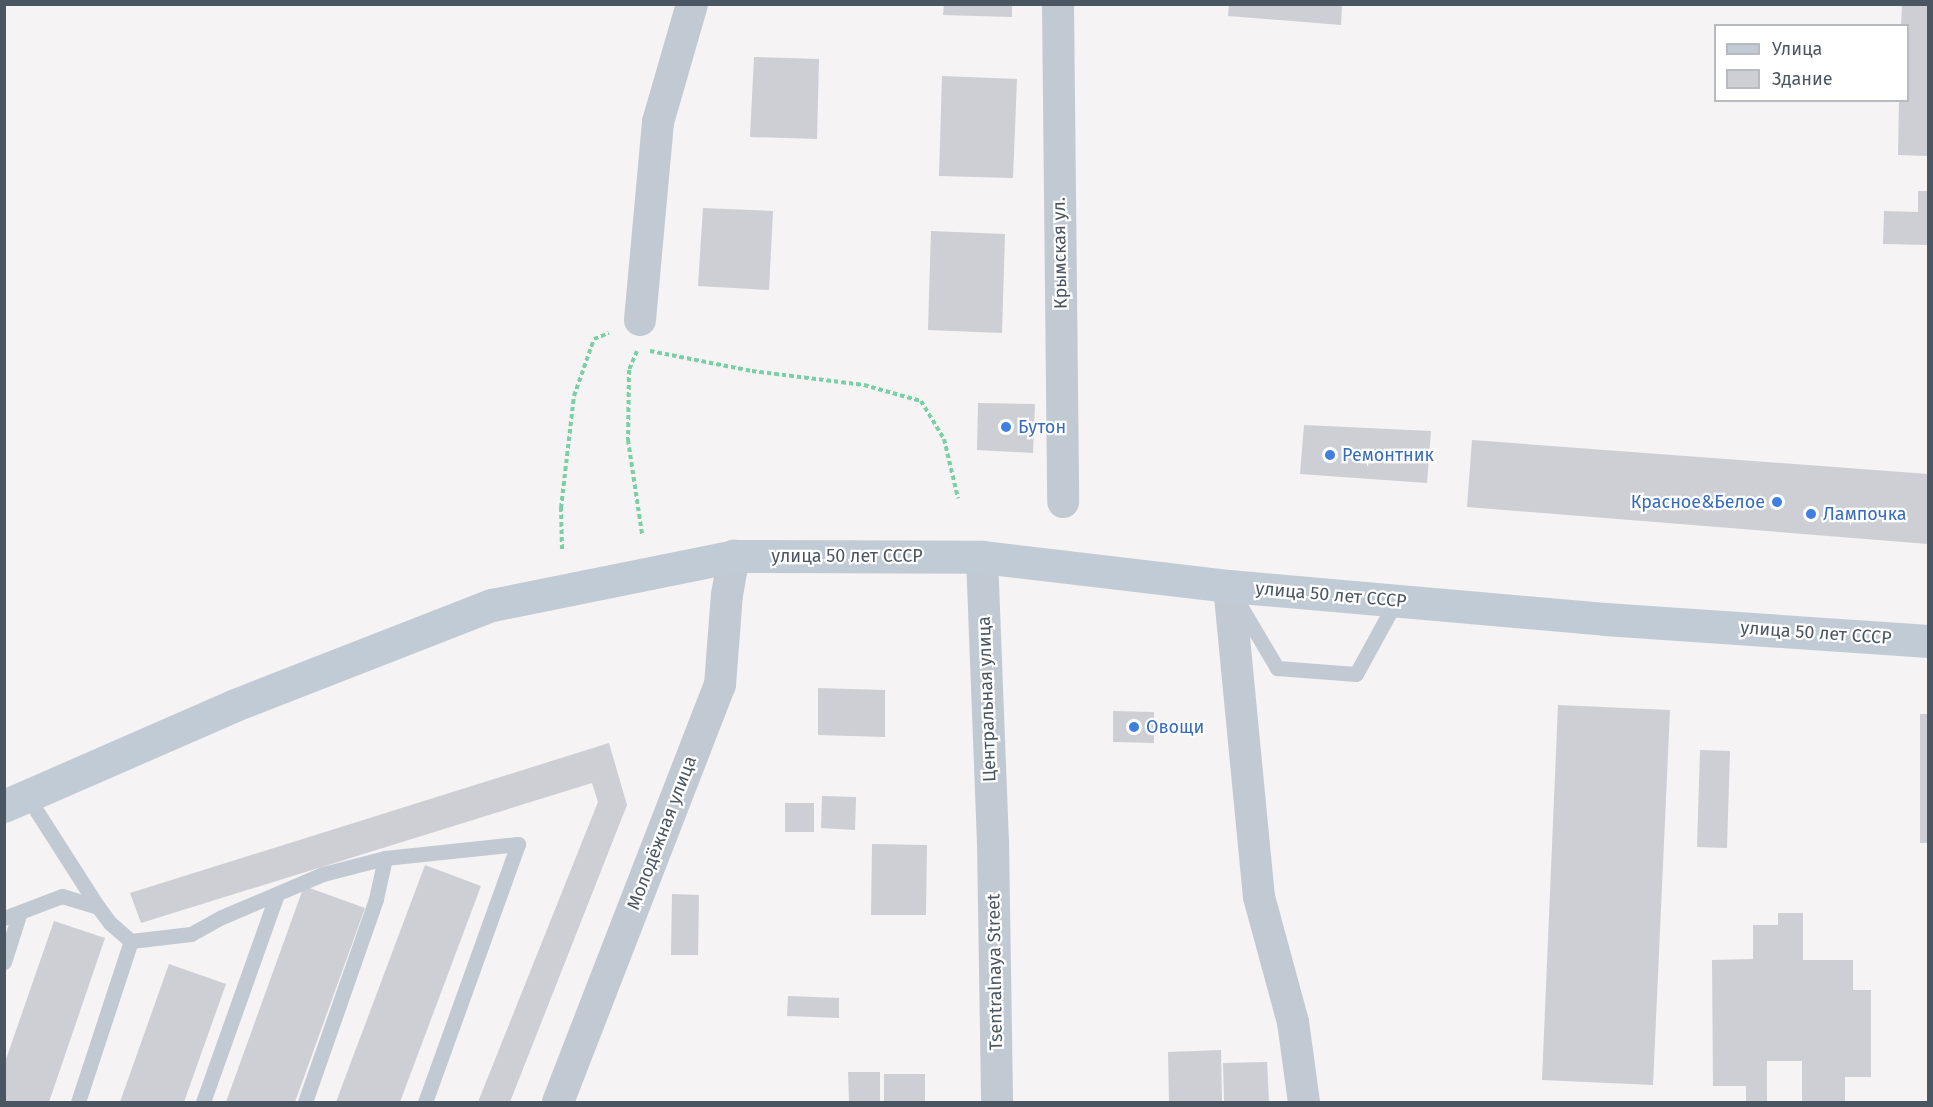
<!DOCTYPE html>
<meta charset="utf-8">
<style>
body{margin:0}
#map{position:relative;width:1933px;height:1107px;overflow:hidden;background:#f5f3f3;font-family:"Fira Sans",sans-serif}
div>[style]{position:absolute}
.building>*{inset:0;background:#cdcfd5}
.path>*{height:4px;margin-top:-2px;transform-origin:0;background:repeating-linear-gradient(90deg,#7ad0a6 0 4.5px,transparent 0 7.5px)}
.service>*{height:15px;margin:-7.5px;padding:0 7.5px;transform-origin:7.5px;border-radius:7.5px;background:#c1cad2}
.minor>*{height:32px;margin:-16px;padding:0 16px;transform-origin:16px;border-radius:16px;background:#c1cad2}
.secondary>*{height:33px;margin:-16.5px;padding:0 16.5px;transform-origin:16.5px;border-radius:16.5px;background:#c1cbd6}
.dots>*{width:16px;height:16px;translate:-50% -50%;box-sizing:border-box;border:3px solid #fff;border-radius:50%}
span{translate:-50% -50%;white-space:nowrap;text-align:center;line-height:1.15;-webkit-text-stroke:4.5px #fff;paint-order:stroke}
.street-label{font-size:18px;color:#4a5661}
.shop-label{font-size:18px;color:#366cbe}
.left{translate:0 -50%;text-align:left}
.right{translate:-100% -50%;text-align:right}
.frame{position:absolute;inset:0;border:6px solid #4a5661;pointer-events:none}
.legend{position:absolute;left:1714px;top:24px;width:195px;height:78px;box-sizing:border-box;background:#fff;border:2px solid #b7bbc0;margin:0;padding:8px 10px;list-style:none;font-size:18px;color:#4a5661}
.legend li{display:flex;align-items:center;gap:12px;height:30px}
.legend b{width:30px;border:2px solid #b7bbc0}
</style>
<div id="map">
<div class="building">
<i style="clip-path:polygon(944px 4px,1012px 4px,1012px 17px,943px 15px)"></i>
<i style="clip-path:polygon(1229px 4px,1342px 4px,1341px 25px,1228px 16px)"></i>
<i style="clip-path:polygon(1902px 4px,1928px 4px,1928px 156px,1898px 155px,1899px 100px,1908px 100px,1908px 26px,1901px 26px)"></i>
<i style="clip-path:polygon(754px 57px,819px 59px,817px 139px,750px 137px)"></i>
<i style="clip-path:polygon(942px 76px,1017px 79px,1013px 178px,939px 176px)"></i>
<i style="clip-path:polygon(1918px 191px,1928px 191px,1928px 245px,1883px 244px,1884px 211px,1918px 212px)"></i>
<i style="clip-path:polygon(703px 208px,773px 211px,769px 290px,698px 286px)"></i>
<i style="clip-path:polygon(931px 231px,1005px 234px,1002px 333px,928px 330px)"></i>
<i style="clip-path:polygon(978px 403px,1035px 404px,1033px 453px,977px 450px)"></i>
<i style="clip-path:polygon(1304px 425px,1431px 431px,1427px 483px,1300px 474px)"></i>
<i style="clip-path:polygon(1472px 440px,1928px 474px,1928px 544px,1467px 507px)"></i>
<i style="clip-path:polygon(818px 688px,885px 690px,885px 737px,818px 735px)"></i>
<i style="clip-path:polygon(1558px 705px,1670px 710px,1653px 1085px,1542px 1080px)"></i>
<i style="clip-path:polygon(1113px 711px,1154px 712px,1154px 743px,1113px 742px)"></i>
<i style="clip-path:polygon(1920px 714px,1928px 714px,1928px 843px,1920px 843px)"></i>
<i style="clip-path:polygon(609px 743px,627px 805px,510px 1102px,478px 1102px,598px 802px,592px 783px,141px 923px,130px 893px)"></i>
<i style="clip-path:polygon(1700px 750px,1730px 751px,1727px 848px,1697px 847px)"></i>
<i style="clip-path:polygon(822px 796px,856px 797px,855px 830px,821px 828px)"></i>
<i style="clip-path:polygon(785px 803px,814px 803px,814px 832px,785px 832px)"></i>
<i style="clip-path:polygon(872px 844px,927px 845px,926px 915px,871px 915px)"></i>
<i style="clip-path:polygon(425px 865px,481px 886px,400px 1102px,336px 1102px)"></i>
<i style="clip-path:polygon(304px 886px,365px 908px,295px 1102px,226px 1102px)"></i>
<i style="clip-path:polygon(672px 894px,699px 895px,698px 955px,671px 955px)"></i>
<i style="clip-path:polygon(1778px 913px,1803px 913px,1803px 960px,1853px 960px,1853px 990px,1871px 990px,1871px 1077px,1845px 1077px,1845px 1102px,1802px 1102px,1802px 1061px,1767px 1061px,1767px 1101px,1746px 1101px,1746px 1086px,1713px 1086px,1712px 960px,1753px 959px,1753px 925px,1778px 925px)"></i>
<i style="clip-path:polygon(54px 921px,105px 938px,49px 1102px,4px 1102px,4px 1065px)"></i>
<i style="clip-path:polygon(169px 964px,226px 984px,184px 1102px,120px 1102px)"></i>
<i style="clip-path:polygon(788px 996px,839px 998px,839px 1018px,787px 1016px)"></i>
<i style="clip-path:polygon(1221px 1050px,1222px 1102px,1169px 1102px,1168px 1052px)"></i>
<i style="clip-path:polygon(1267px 1062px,1269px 1102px,1224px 1102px,1223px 1063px)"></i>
<i style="clip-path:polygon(848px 1072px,880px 1072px,880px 1102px,849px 1102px)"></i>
<i style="clip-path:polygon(884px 1074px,925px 1074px,925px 1102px,884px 1102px)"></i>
</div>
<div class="path">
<i style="left:637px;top:351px;width:21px;rotate:113deg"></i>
<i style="left:629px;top:370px;width:70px;rotate:90.8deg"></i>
<i style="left:628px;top:440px;width:95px;rotate:81.5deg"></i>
<i style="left:650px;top:351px;width:104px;rotate:11.1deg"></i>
<i style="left:752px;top:371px;width:113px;rotate:7.1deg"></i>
<i style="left:864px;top:385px;width:59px;rotate:15.7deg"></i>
<i style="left:921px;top:401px;width:44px;rotate:58.8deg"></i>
<i style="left:944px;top:439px;width:61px;rotate:76.7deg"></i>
<i style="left:562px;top:549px;width:41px;rotate:-91.4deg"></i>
<i style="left:561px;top:508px;width:113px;rotate:-83.4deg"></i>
<i style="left:574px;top:396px;width:60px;rotate:-70.7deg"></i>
<i style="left:594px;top:339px;width:16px;rotate:-22deg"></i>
</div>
<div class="service">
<i style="left:1238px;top:602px;width:77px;rotate:59.4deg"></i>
<i style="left:1277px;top:668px;width:79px;rotate:4.3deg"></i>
<i style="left:1356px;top:674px;width:83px;rotate:-61.3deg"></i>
<i style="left:27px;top:796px;width:132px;rotate:57.4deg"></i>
<i style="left:98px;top:907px;width:20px;rotate:53deg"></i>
<i style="left:110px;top:923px;width:28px;rotate:41deg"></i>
<i style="left:131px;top:941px;width:60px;rotate:-6.7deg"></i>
<i style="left:191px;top:934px;width:35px;rotate:-29deg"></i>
<i style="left:222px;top:917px;width:110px;rotate:-23.1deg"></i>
<i style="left:323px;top:874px;width:64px;rotate:-14.5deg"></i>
<i style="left:385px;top:858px;width:134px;rotate:-6deg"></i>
<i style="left:518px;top:844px;width:274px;rotate:109.8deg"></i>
<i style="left:4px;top:918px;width:62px;rotate:-20.8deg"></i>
<i style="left:62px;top:896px;width:38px;rotate:17deg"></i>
<i style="left:4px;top:962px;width:52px;rotate:-72.3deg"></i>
<i style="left:78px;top:1102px;width:169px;rotate:-71.8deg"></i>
<i style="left:203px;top:1102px;width:221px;rotate:-70.4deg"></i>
<i style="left:305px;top:1102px;width:215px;rotate:-70.7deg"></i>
<i style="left:376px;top:899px;width:42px;rotate:-77.6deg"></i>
</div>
<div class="minor">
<i style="left:1058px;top:4px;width:498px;rotate:89.4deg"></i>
<i style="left:640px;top:320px;width:199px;rotate:-84.8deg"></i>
<i style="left:658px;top:122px;width:123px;rotate:-73.9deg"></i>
<i style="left:982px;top:557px;width:285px;rotate:87.8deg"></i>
<i style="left:993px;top:842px;width:260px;rotate:89.1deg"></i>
<i style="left:1229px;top:586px;width:312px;rotate:84.5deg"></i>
<i style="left:1259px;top:897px;width:130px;rotate:74.8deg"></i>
<i style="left:1293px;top:1022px;width:81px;rotate:82.2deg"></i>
<i style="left:558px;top:1102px;width:447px;rotate:-68.8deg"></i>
<i style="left:720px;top:685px;width:90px;rotate:-85.6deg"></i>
<i style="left:727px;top:595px;width:40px;rotate:-80deg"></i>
</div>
<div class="secondary">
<i style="left:4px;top:806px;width:252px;rotate:-23.6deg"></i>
<i style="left:235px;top:705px;width:276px;rotate:-21.3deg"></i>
<i style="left:492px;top:605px;width:247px;rotate:-11.4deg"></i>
<i style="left:734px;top:556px;width:248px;rotate:0.2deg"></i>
<i style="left:982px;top:557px;width:249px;rotate:6.7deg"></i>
<i style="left:1229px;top:586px;width:377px;rotate:5deg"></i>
<i style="left:1605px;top:619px;width:324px;rotate:3.9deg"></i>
</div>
<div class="dots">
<i style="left:1006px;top:427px;background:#3f7fe0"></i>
<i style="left:1330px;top:455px;background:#3f7fe0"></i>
<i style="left:1777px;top:502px;background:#3f7fe0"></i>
<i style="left:1811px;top:514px;background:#3f7fe0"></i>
<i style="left:1134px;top:727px;background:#3f7fe0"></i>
</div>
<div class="street-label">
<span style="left:1060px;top:253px;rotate:-91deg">Крымская ул.</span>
<span style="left:847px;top:556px">улица 50 лет СССР</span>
<span style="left:1331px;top:595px;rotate:5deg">улица 50 лет СССР</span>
<span style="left:1816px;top:633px;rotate:4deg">улица 50 лет СССР</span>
<span style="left:987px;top:699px;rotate:-92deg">Центральная улица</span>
<span style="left:662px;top:833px;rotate:-69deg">Молодёжная улица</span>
<span style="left:995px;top:972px;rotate:-91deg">Tsentralnaya Street</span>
</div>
<div class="shop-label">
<span class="left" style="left:1018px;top:427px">Бутон</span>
<span class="left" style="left:1342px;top:455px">Ремонтник</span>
<span class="right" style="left:1765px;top:502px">Красное&amp;Белое</span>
<span class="left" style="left:1823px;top:514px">Лампочка</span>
<span class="left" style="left:1146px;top:727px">Овощи</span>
</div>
<div class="frame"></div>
<ul class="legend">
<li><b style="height:8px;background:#c1cbd6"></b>Улица</li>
<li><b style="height:16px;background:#cdcfd5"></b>Здание</li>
</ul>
</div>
